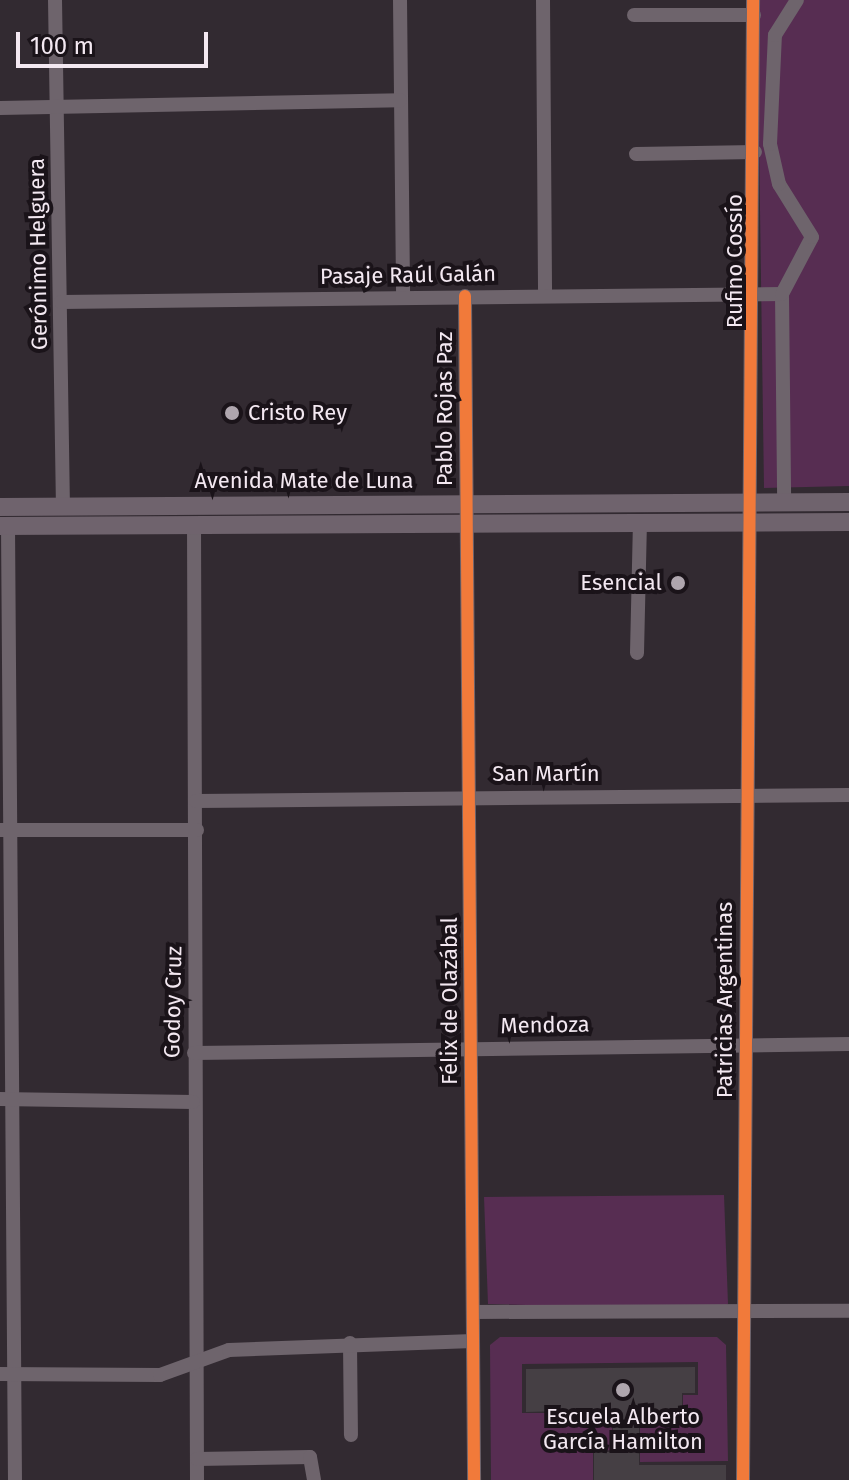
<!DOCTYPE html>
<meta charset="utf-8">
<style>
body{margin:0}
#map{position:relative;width:849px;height:1480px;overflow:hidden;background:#322a31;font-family:"Fira Sans",sans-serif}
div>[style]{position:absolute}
.green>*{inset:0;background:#572d52}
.building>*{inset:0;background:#453f44}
.minor>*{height:14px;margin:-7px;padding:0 7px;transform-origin:7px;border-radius:7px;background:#6e646c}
.major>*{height:18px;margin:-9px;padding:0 9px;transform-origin:9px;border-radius:9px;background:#6f636d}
.cycleway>*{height:12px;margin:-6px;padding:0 6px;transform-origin:6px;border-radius:6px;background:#f17a3a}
.dots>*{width:22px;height:22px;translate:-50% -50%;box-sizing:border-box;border:4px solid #1a1319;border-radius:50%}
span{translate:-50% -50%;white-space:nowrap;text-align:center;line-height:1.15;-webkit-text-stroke:8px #1a1319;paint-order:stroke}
.street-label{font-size:22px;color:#f3e8f1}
.poi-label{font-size:22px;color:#f3e8f1}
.left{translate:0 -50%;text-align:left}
.right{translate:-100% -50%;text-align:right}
.scale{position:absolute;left:16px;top:32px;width:192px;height:36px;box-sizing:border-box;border:4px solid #f3e8f1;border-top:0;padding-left:10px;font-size:24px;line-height:28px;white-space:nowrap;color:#f3e8f1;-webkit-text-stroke:6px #1a1319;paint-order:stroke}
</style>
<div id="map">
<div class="green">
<i style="clip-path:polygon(757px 0,849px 0,849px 486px,764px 488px)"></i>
<i style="clip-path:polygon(724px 1195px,728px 1304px,715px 1310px,488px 1304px,484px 1197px)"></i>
<i style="clip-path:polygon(500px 1337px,717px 1337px,726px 1345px,728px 1461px,640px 1462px,640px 1412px,683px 1412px,683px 1395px,698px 1395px,698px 1362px,522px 1364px,522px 1413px,559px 1413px,560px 1426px,612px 1425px,613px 1450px,593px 1451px,593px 1480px,491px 1480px,490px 1345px)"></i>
</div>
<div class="building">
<i style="clip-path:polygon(695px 1367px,695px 1393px,682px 1393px,682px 1410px,639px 1411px,639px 1465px,726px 1465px,726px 1480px,594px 1480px,594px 1452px,613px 1452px,613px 1425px,560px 1425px,560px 1411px,526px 1412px,526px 1369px)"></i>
</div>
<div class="minor">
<i style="left:55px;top:0;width:507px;rotate:89.1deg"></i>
<i style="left:400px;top:0;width:296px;rotate:89.4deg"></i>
<i style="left:543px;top:0;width:295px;rotate:89.6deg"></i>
<i style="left:634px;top:15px;width:120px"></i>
<i style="left:0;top:108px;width:400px;rotate:-1.1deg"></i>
<i style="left:636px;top:154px;width:119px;rotate:-1deg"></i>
<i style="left:782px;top:294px;width:208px;rotate:89.4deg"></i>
<i style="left:465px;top:296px;width:1184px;rotate:89.56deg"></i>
<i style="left:61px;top:302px;width:721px;rotate:-0.64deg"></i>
<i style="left:782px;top:294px;width:64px;rotate:-62.2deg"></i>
<i style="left:812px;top:237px;width:62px;rotate:-121.9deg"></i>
<i style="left:779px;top:184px;width:41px;rotate:-102.7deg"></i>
<i style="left:770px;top:144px;width:109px;rotate:-87.4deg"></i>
<i style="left:775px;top:35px;width:41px;rotate:-57.8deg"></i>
<i style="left:194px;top:524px;width:956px;rotate:89.82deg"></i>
<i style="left:8px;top:526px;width:954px;rotate:89.58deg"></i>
<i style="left:637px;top:653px;width:131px;rotate:-88.7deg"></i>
<i style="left:196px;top:801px;width:653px;rotate:-0.53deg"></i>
<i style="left:0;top:830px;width:197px"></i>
<i style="left:194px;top:1053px;width:655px;rotate:-0.79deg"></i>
<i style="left:0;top:1099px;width:193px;rotate:0.9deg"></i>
<i style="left:473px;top:1312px;width:376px;rotate:-0.2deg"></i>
<i style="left:350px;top:1343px;width:92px;rotate:89.4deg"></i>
<i style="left:0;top:1374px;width:160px;rotate:0.4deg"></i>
<i style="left:160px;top:1375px;width:73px;rotate:-19.9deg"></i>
<i style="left:229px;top:1350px;width:244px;rotate:-2.1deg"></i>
<i style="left:197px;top:1459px;width:113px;rotate:-1deg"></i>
<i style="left:310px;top:1457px;width:23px;rotate:80deg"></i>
<i style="left:743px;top:1480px;width:1480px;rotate:-89.61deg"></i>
</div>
<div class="major">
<i style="left:0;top:507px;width:849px;rotate:-0.34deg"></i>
<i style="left:0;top:526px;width:849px;rotate:-0.27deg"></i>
</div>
<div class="cycleway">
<i style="left:465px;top:296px;width:1184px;rotate:89.56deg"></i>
<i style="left:743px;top:1480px;width:1480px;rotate:-89.61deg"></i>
</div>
<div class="dots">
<i style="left:232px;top:413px;background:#afa6ae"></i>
<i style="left:678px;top:583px;background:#afa6ae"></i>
<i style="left:623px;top:1390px;background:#afa6ae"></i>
</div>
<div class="street-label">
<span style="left:38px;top:254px;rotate:-91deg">Gerónimo Helguera</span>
<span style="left:735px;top:261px;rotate:-90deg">Rufino Cossío</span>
<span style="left:408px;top:275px;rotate:-1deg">Pasaje Raúl Galán</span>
<span style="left:445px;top:409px;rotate:-90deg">Pablo Rojas Paz</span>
<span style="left:304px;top:481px">Avenida Mate de Luna</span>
<span style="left:546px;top:774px">San Martín</span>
<span style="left:725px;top:1000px;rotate:-90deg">Patricias Argentinas</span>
<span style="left:450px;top:1001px;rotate:-90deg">Félix de Olazábal</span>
<span style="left:173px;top:1002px;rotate:-89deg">Godoy Cruz</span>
<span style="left:545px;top:1025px;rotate:-1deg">Mendoza</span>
</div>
<div class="poi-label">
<span class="left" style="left:248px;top:413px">Cristo Rey</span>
<span class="right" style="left:662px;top:583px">Esencial</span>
<span style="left:623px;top:1429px">Escuela Alberto<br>García Hamilton</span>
</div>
<div class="scale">100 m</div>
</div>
